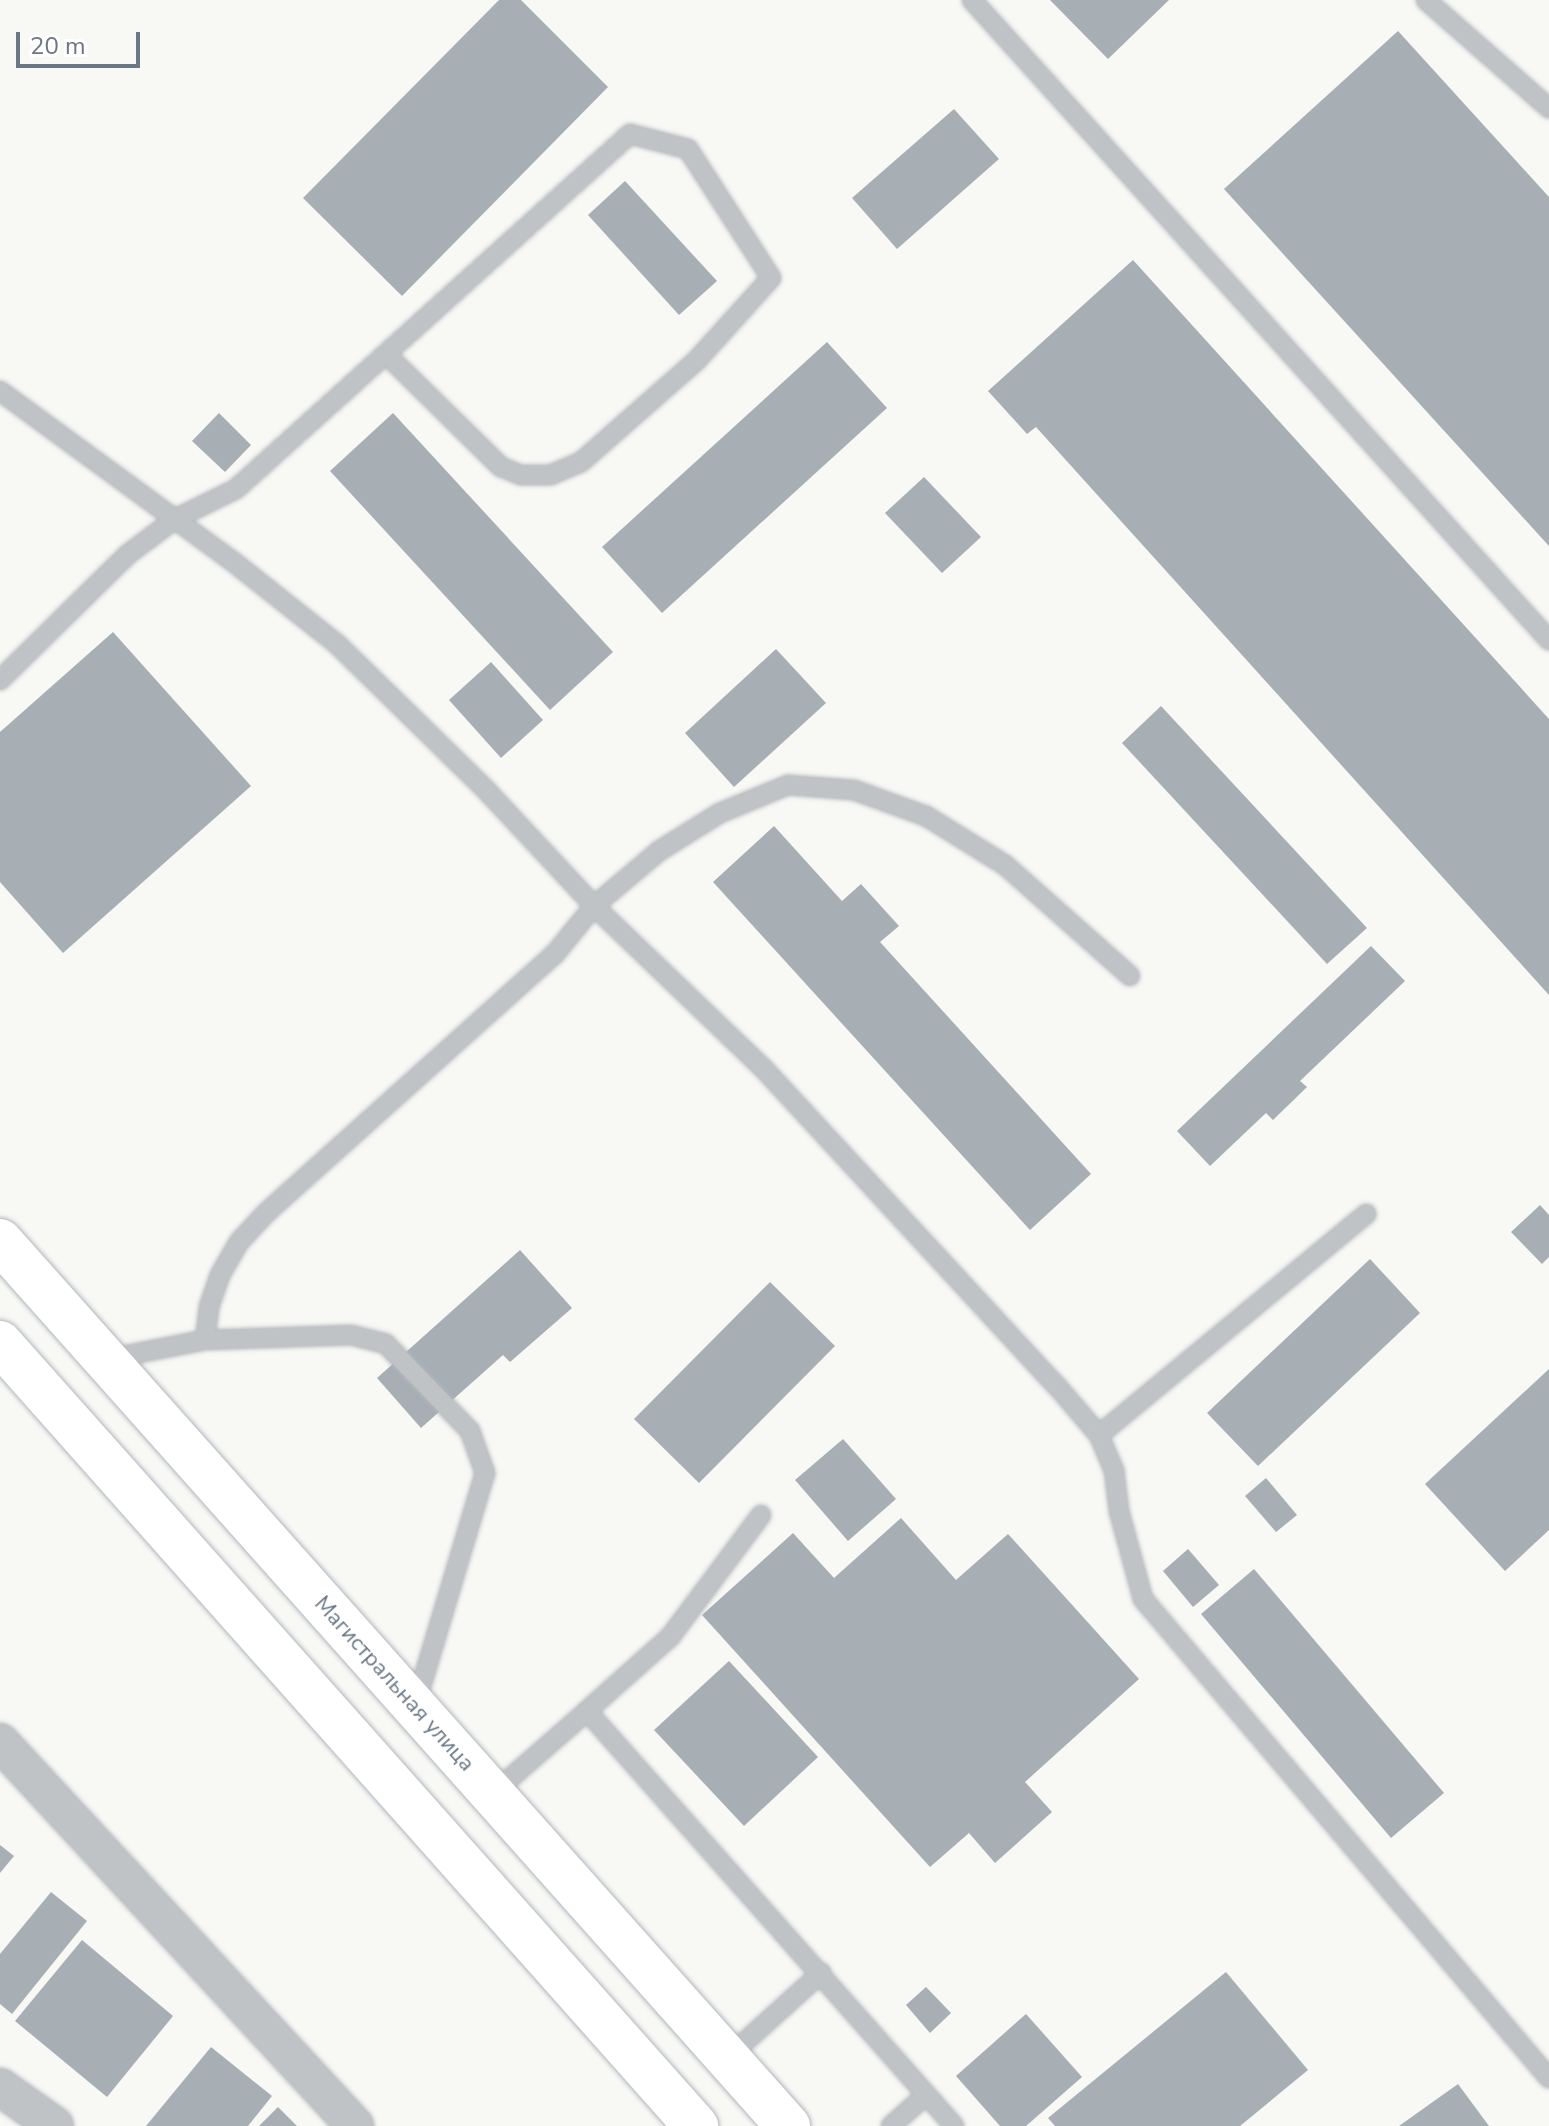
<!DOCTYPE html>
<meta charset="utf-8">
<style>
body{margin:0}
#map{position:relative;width:1549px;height:2126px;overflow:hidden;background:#f8f8f5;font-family:"Nunito Sans",sans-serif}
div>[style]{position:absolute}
.building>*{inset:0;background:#a7aeb4}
.roads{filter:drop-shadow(0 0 2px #b1b7bb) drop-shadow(0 0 2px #b1b7bb)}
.lane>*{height:18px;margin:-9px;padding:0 9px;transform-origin:9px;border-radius:9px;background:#bfc3c6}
.street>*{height:36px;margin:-18px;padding:0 18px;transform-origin:18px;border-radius:18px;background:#bfc3c6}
.secondary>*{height:44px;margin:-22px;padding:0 22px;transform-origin:22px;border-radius:22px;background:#fff}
span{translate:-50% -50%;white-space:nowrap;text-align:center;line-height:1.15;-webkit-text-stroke:8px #fff;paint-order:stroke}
.street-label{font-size:22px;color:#697884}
.scale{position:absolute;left:16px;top:32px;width:124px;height:36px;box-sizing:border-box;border:4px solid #697884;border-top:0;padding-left:10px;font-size:24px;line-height:28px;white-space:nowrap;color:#697884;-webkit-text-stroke:6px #fff;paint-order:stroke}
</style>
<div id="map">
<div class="building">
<i style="clip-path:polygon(499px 0,521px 0,608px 87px,402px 296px,303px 198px)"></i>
<i style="clip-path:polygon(1050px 0,1169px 0,1108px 59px)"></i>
<i style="clip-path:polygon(1398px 31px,1549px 197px,1549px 546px,1224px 189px)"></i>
<i style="clip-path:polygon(954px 109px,999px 159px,897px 249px,852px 198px)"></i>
<i style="clip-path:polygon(625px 181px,717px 281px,679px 315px,588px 215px)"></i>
<i style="clip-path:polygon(1133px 260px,1549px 719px,1549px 995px,1036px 427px,1027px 434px,988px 391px)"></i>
<i style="clip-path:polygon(827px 342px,887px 408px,662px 613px,602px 547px)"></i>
<i style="clip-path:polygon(219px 413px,251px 445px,225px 472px,192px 441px)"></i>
<i style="clip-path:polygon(393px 413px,613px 652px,550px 710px,330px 471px)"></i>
<i style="clip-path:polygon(924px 477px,981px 537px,942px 573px,885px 513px)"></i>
<i style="clip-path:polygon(113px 632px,251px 786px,63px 953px,0 882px,0 732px)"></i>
<i style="clip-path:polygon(776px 649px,826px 703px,734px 787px,685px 733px)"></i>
<i style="clip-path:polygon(491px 662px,543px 720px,501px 758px,449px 700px)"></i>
<i style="clip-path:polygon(1161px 706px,1367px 928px,1327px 964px,1122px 743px)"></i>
<i style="clip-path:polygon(774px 826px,842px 901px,861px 884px,899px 926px,880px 942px,1091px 1174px,1030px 1230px,713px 882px)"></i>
<i style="clip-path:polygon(1371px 946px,1405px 981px,1300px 1081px,1307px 1087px,1273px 1120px,1266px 1113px,1210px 1166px,1177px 1131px)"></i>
<i style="clip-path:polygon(1540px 1205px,1549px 1215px,1549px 1257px,1542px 1264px,1511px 1232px)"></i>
<i style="clip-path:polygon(520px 1250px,572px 1308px,510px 1362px,503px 1355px,421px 1428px,377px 1378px)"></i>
<i style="clip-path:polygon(1370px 1259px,1420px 1313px,1258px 1466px,1207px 1413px)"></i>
<i style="clip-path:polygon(770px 1282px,835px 1346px,699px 1483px,634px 1419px)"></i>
<i style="clip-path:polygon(1549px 1369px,1549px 1530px,1505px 1571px,1425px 1484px)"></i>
<i style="clip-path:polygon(843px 1439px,896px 1499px,848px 1541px,795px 1480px)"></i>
<i style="clip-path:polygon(1266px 1478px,1297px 1515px,1276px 1532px,1245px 1496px)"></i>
<i style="clip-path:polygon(901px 1518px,956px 1580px,1008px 1534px,1139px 1679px,1025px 1782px,1052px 1812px,995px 1863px,969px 1833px,930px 1867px,702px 1615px,793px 1533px,834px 1578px)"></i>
<i style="clip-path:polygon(1188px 1549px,1219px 1585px,1193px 1607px,1163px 1571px)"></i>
<i style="clip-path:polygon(1254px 1569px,1444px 1793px,1391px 1838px,1201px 1614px)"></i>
<i style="clip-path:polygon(729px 1661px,818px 1757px,744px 1826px,654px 1730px)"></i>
<i style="clip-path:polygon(0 1845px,14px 1856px,0 1873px)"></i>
<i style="clip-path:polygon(51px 1892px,87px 1921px,12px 2014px,0 2004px,0 1954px)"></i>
<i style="clip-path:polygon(82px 1940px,173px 2016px,107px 2097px,15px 2021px)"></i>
<i style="clip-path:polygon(1226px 1972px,1308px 2070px,1240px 2126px,1055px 2126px,1048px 2118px)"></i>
<i style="clip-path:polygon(926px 1987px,951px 2013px,930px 2033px,906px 2005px)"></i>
<i style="clip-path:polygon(1026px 2014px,1082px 2077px,1026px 2126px,1000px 2126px,956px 2076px)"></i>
<i style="clip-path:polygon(211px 2047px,272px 2096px,248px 2126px,146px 2126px)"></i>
<i style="clip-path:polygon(1458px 2084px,1489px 2126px,1399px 2126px)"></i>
<i style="clip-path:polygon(278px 2107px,297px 2126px,259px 2126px)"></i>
</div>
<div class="roads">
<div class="lane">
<i style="left:972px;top:0;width:862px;rotate:47.96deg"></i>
<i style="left:1426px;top:0;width:164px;rotate:41.3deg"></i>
<i style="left:0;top:391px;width:286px;rotate:36.2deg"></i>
<i style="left:231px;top:560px;width:135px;rotate:38.4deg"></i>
<i style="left:337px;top:644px;width:209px;rotate:44.4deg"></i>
<i style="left:486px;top:790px;width:158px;rotate:47deg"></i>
<i style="left:594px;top:906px;width:234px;rotate:43.8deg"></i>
<i style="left:763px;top:1068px;width:432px;rotate:47.3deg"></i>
<i style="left:1056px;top:1385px;width:66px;rotate:49.3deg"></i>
<i style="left:1099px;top:1435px;width:38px;rotate:67deg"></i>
<i style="left:1114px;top:1470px;width:41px;rotate:83deg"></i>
<i style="left:1119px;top:1511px;width:91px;rotate:74.7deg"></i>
<i style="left:1143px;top:1599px;width:628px;rotate:49.72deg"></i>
<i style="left:0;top:680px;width:178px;rotate:-44.5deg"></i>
<i style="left:127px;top:555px;width:60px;rotate:-36.9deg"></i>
<i style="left:175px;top:519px;width:68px;rotate:-26.2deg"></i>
<i style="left:236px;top:489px;width:530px;rotate:-42.02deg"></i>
<i style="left:630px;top:134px;width:60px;rotate:14.5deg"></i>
<i style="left:688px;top:149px;width:153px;rotate:57.2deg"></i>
<i style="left:771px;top:278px;width:112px;rotate:132.1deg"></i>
<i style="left:696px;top:361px;width:153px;rotate:138.7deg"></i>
<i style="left:581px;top:462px;width:33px;rotate:157deg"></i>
<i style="left:551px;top:475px;width:30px;rotate:180deg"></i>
<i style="left:521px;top:475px;width:22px;rotate:-158deg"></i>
<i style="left:501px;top:467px;width:160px;rotate:-135.5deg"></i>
<i style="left:205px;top:1340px;width:33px;rotate:-83deg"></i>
<i style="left:209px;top:1307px;width:34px;rotate:-71deg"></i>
<i style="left:220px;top:1275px;width:39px;rotate:-60deg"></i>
<i style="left:240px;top:1241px;width:38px;rotate:-47deg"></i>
<i style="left:266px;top:1213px;width:387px;rotate:-41.9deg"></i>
<i style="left:554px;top:955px;width:63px;rotate:-50.8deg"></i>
<i style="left:594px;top:906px;width:85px;rotate:-40.2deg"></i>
<i style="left:659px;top:851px;width:72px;rotate:-31.9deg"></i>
<i style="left:720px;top:813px;width:74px;rotate:-22.4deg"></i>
<i style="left:788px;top:785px;width:66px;rotate:4.3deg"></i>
<i style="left:854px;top:790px;width:77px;rotate:19.9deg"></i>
<i style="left:926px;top:816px;width:93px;rotate:31.8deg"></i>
<i style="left:1005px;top:865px;width:167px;rotate:41.6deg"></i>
<i style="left:108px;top:1359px;width:99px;rotate:-11.1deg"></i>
<i style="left:205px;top:1340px;width:146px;rotate:-2deg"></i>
<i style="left:351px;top:1335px;width:36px;rotate:14deg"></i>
<i style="left:386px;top:1344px;width:121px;rotate:46deg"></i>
<i style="left:470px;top:1431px;width:45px;rotate:70.3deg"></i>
<i style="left:485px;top:1473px;width:240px;rotate:106.7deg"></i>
<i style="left:1099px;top:1435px;width:347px;rotate:-39.6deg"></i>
<i style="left:761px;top:1515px;width:152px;rotate:126.7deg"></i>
<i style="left:670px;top:1637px;width:111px;rotate:138.3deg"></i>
<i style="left:587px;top:1711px;width:554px;rotate:48.51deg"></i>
<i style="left:492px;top:1794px;width:126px;rotate:-41.1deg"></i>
<i style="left:727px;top:2058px;width:127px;rotate:-42.1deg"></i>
<i style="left:891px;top:2126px;width:47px;rotate:-41.5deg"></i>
</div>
<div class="street">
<i style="left:0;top:1742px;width:523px;rotate:47.25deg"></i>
<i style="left:0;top:2087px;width:67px;rotate:35.3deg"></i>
</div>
<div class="secondary">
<i style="left:0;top:1241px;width:1185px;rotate:48.32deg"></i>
<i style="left:0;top:1343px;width:1048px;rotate:48.37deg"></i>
</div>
</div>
<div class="street-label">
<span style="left:394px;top:1684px;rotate:48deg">Магистральная улица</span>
</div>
<div class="scale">20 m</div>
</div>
